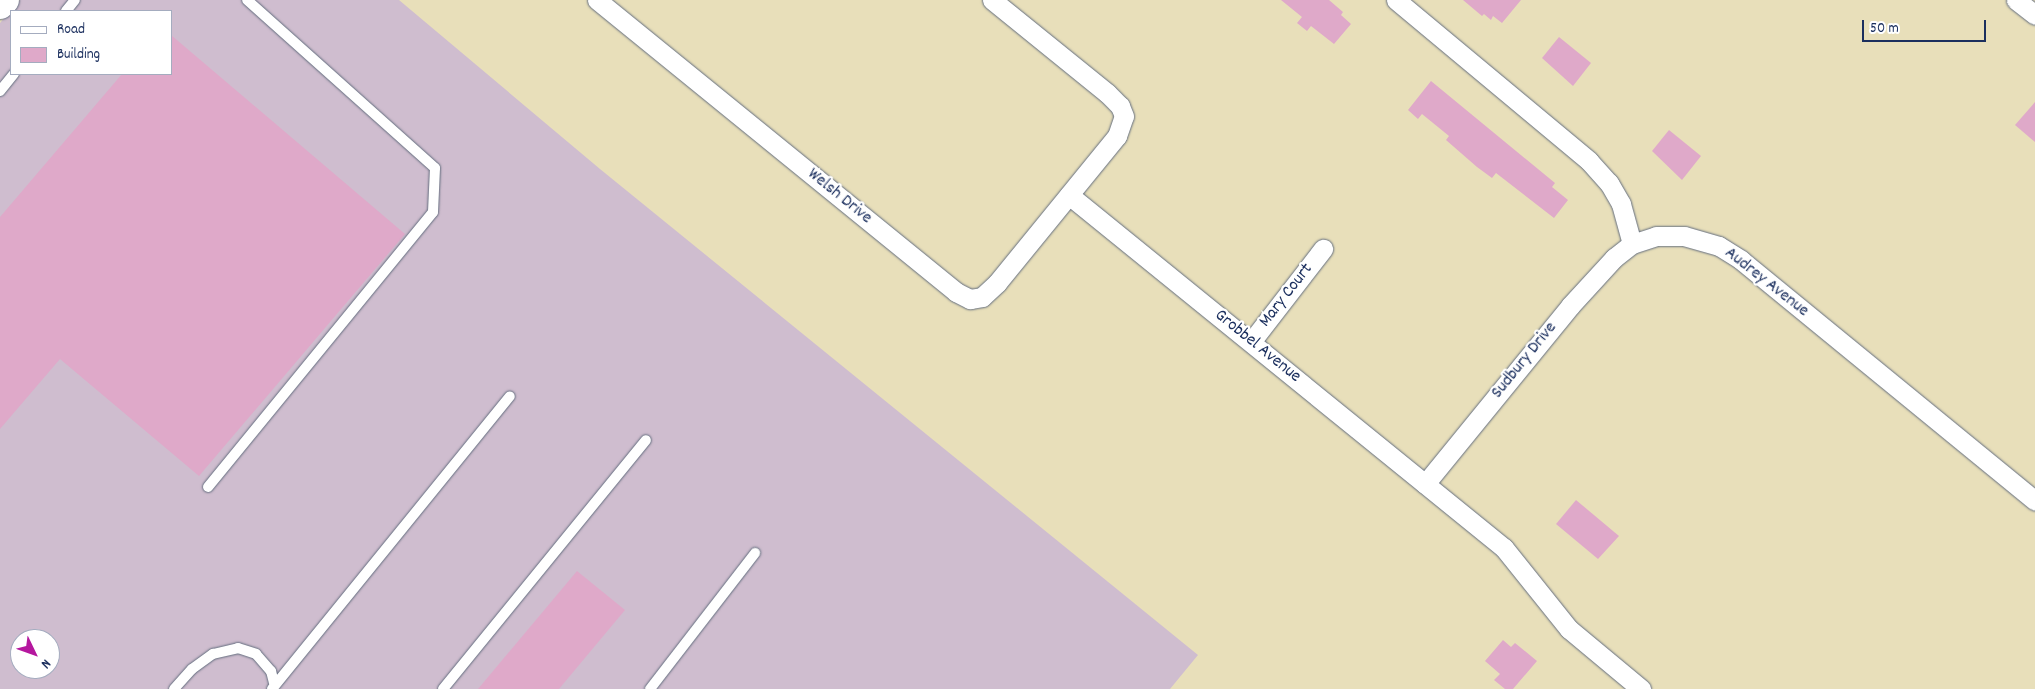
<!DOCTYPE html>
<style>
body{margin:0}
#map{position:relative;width:2035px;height:689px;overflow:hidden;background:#e8dfba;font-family:Dekko,sans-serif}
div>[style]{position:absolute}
.industrial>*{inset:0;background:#cfbdcf}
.building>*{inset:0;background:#dfa9c9}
.roads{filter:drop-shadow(0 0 1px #636d7e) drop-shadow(0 0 1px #636d7e)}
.service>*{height:10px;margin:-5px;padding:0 5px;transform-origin:5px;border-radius:5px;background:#fff}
.minor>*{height:19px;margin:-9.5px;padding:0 9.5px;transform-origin:9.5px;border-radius:9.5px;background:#fff}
.secondary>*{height:28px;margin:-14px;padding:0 14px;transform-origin:14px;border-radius:14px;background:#fff}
span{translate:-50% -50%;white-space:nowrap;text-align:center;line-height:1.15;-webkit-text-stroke:4.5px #fff;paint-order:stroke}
.street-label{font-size:18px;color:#1b2f5e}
.legend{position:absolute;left:10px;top:10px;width:162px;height:65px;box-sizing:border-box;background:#fff;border:1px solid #a4acbf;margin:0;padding:6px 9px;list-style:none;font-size:15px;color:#1b2f5e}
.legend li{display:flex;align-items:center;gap:10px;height:25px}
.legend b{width:25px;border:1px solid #a4acbf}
.north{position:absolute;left:10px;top:629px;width:50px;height:50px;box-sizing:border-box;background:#fff;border:1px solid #a4acbf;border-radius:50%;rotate:132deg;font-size:14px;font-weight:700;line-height:20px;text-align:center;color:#1b2f5e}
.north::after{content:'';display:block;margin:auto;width:18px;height:22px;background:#b5179e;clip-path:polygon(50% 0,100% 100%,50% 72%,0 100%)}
.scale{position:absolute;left:1862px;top:20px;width:124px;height:22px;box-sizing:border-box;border:2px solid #1b2f5e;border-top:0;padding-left:6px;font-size:15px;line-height:18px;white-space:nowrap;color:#1b2f5e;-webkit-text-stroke:4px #fff;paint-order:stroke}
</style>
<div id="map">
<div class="industrial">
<i style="clip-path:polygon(evenodd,20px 0,399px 0,600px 169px,1198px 655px,1170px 689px,0 689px,0 23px,20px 0,11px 11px,171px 11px,171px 74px,11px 74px,11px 11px,20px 0,20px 639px,50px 639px,50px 669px,20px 669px,20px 639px)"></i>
</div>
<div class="building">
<i style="clip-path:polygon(1281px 0,1329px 0,1343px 12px,1341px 15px,1351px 24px,1334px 44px,1311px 26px,1307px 31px,1297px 23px,1302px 17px)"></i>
<i style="clip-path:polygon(1463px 0,1521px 0,1502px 23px,1493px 16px,1491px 20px,1484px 14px,1482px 16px)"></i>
<i style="clip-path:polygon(171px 35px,405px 234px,199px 476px,60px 359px,0 429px,0 217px,122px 74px,171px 74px)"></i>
<i style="clip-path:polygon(1559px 37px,1591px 63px,1573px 86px,1542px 58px)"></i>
<i style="clip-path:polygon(1431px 81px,1555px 183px,1552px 187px,1568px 200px,1554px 218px,1496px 173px,1492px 178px,1477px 167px,1446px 140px,1449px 136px,1422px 114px,1418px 119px,1408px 110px)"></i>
<i style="clip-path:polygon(2035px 102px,2035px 142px,2015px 125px)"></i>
<i style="clip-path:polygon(1669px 130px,1701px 156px,1682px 180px,1652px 151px)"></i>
<i style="clip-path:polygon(1576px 500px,1619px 536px,1598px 559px,1556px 524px)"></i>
<i style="clip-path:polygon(577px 571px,625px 610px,559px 689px,478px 689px)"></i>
<i style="clip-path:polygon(1503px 640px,1511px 647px,1515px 643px,1537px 661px,1513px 689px,1505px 689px,1494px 680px,1500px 674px,1485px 661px)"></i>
</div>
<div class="roads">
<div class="service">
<i style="left:66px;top:11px;width:14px;rotate:-51deg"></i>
<i style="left:0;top:91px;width:22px;rotate:-51deg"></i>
<i style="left:208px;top:487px;width:355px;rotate:-50.7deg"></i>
<i style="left:433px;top:212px;width:44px;rotate:-87.4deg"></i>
<i style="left:435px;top:168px;width:252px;rotate:-138.2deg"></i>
<i style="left:174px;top:689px;width:27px;rotate:-48deg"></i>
<i style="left:192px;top:669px;width:26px;rotate:-36deg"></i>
<i style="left:213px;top:654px;width:26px;rotate:-13deg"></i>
<i style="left:238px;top:648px;width:19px;rotate:18deg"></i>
<i style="left:256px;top:654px;width:23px;rotate:49deg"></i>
<i style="left:271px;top:671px;width:12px;rotate:76deg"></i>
<i style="left:272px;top:689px;width:377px;rotate:-50.9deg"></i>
<i style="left:443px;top:689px;width:321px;rotate:-50.8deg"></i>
<i style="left:650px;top:689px;width:172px;rotate:-52.3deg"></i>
</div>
<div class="minor">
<i style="left:597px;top:0;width:463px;rotate:39.1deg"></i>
<i style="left:956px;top:292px;width:16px;rotate:27deg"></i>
<i style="left:970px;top:299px;width:12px;rotate:-9deg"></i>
<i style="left:982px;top:297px;width:21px;rotate:-43deg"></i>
<i style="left:997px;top:283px;width:190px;rotate:-50.8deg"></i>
<i style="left:1117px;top:136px;width:21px;rotate:-71deg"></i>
<i style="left:1124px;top:116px;width:11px;rotate:-112deg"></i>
<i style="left:1120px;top:106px;width:18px;rotate:-135deg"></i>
<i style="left:1107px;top:93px;width:148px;rotate:-141deg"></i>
<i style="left:1396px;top:0;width:251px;rotate:39.8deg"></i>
<i style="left:1589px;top:161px;width:30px;rotate:48deg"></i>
<i style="left:1609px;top:183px;width:24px;rotate:60deg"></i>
<i style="left:1621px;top:204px;width:41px;rotate:74.6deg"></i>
<i style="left:2016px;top:0;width:24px;rotate:38deg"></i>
<i style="left:1069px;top:195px;width:560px;rotate:39.06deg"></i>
<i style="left:1504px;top:548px;width:104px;rotate:51.3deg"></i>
<i style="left:1569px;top:629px;width:94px;rotate:39.8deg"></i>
<i style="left:1251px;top:342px;width:118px;rotate:-52.3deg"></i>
<i style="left:1425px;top:484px;width:230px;rotate:-50.8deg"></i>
<i style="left:1570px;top:306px;width:65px;rotate:-47.5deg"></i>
<i style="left:1614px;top:258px;width:23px;rotate:-38deg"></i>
<i style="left:1632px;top:244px;width:25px;rotate:-18deg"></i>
<i style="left:1656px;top:236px;width:28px"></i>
<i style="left:1684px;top:236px;width:36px;rotate:16deg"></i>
<i style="left:1719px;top:246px;width:26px;rotate:32deg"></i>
<i style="left:1741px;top:260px;width:380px;rotate:39.3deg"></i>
</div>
<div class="secondary">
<i style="left:0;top:5px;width:7px;rotate:-45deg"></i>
</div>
</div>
<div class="street-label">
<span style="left:839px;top:197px;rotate:39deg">Welsh Drive</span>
<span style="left:1766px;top:283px;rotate:38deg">Audrey Avenue</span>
<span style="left:1287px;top:296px;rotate:-52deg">Mary Court</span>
<span style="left:1257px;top:347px;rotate:39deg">Grobbel Avenue</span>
<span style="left:1525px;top:361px;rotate:-51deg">Sudbury Drive</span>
</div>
<ul class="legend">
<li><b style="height:6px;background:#fff"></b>Road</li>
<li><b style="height:14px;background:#dfa9c9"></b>Building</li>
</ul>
<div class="north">N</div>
<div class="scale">50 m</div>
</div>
